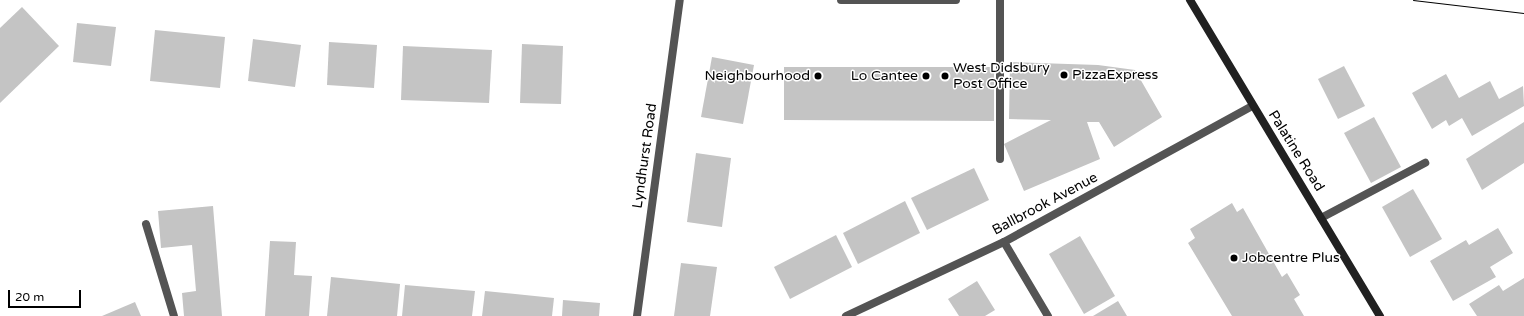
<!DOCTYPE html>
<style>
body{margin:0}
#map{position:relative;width:1524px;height:316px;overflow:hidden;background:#fff;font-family:"Varela Round",sans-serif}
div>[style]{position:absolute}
.building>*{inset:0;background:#c4c4c4}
.service>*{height:8px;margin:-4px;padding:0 4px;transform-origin:4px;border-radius:4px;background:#545454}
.minor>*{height:8px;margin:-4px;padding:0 4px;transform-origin:4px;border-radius:4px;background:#545454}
.secondary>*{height:8px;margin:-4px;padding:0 4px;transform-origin:4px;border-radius:4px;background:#212121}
.tram>*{height:1px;margin:-0.5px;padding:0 0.5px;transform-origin:0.5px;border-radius:0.5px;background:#000}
.dots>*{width:11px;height:11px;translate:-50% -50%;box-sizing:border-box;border:2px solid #fff;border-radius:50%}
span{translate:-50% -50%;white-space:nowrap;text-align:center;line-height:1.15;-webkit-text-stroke:3px #fff;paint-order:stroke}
.poi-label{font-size:14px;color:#000}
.left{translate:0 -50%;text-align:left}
.right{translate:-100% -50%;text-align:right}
.street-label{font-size:14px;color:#000}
.scale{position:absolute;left:8px;top:290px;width:73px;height:18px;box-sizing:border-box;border:2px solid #000;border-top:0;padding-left:5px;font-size:12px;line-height:14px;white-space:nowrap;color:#000;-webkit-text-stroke:3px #fff;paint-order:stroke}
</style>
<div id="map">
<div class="building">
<i style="clip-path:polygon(22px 7px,59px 46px,0 103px,0 28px)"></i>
<i style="clip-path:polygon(77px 23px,116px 27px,111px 66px,73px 62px)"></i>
<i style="clip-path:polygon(155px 30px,225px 37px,220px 88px,150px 81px)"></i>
<i style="clip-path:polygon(253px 39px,301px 45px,295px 87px,248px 81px)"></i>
<i style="clip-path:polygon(329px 42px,377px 45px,374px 88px,327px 85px)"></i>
<i style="clip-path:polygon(522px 44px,563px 46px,561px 104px,520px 103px)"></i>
<i style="clip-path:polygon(403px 46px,492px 50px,489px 103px,401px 100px)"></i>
<i style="clip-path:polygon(712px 57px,754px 65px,743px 124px,701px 117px)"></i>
<i style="clip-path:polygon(1010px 62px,1098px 65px,1135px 70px,1162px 117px,1114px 147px,1099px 122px,1087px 122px,1100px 159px,1024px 191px,1004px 144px,1051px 120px,1009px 119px)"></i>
<i style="clip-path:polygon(1344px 66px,1365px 106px,1338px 119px,1318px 79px)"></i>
<i style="clip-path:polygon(784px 67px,994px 67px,994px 121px,784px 120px)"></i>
<i style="clip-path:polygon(1446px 74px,1459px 98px,1490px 81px,1499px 99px,1523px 86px,1524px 106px,1472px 136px,1462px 118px,1449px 126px,1446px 120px,1432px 129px,1412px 93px)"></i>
<i style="clip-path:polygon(1374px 117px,1401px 167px,1371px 183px,1344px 133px)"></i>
<i style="clip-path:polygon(1524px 122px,1524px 163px,1482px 190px,1466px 159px)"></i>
<i style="clip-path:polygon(696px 153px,731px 158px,722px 227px,687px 222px)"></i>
<i style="clip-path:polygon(974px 168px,989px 200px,927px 230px,911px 198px)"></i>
<i style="clip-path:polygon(1413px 189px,1442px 239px,1410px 257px,1382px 207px)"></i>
<i style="clip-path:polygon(905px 201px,920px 233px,858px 264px,843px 233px)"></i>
<i style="clip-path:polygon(1232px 203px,1237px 212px,1243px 208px,1282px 277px,1287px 273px,1300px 295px,1294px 299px,1304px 316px,1232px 316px,1188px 243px,1195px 238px,1190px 229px)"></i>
<i style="clip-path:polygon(213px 206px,222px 316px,184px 316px,182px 293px,196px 291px,192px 245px,161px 248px,158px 211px)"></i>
<i style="clip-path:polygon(1498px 228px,1513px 253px,1490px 267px,1496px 277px,1453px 301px,1430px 261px,1466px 240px,1469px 245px)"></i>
<i style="clip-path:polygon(836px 235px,852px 267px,790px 299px,774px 267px)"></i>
<i style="clip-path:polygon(1080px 236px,1115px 296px,1084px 314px,1049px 254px)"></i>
<i style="clip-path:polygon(270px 241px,296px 242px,294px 275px,312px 276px,309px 316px,265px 316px)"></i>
<i style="clip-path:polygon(681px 263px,717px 267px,710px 316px,674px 316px)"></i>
<i style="clip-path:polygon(331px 277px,400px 284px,397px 316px,327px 316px)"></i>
<i style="clip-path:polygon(1524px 278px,1524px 316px,1477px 316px,1469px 304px,1499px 285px,1503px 291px)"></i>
<i style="clip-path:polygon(977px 281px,995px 310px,985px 316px,959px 316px,948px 299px)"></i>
<i style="clip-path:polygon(405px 285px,475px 291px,472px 316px,402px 316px)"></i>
<i style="clip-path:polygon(485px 291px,554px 298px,552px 316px,482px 316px)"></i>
<i style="clip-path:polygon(563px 300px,600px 303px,599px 316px,562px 316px)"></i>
<i style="clip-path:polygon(1118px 301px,1127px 316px,1093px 316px)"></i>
<i style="clip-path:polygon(135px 302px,141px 316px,102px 316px)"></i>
</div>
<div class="service">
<i style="left:1000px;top:0;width:159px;rotate:90deg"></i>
<i style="left:146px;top:224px;width:96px;rotate:73.1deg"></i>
</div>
<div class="minor">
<i style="left:841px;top:0;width:115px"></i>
<i style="left:1321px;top:218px;width:118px;rotate:-27.9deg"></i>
<i style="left:1004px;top:242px;width:86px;rotate:59.3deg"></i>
<i style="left:637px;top:316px;width:319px;rotate:-82.3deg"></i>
<i style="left:846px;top:316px;width:174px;rotate:-25.1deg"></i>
<i style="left:1004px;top:242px;width:283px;rotate:-28.7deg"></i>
</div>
<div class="secondary">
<i style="left:1190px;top:0;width:369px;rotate:59deg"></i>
</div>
<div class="tram">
<i style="left:1413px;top:0;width:112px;rotate:6.7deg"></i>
</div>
<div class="dots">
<i style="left:1064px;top:75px;background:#000"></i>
<i style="left:818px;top:76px;background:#000"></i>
<i style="left:926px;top:76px;background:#000"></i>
<i style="left:945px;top:76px;background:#000"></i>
<i style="left:1234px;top:258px;background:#000"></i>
</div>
<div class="poi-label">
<span class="left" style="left:953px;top:76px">West Didsbury<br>Post Office</span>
<span class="left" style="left:1072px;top:75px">PizzaExpress</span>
<span class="right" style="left:810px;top:76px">Neighbourhood</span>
<span class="right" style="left:918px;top:76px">Lo Cantee</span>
<span class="left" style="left:1242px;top:258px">Jobcentre Plus</span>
</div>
<div class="street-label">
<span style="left:1296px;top:151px;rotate:58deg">Palatine Road</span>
<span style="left:645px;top:156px;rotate:-82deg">Lyndhurst Road</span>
<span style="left:1045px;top:204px;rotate:-28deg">Ballbrook Avenue</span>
</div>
<div class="scale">20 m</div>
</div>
